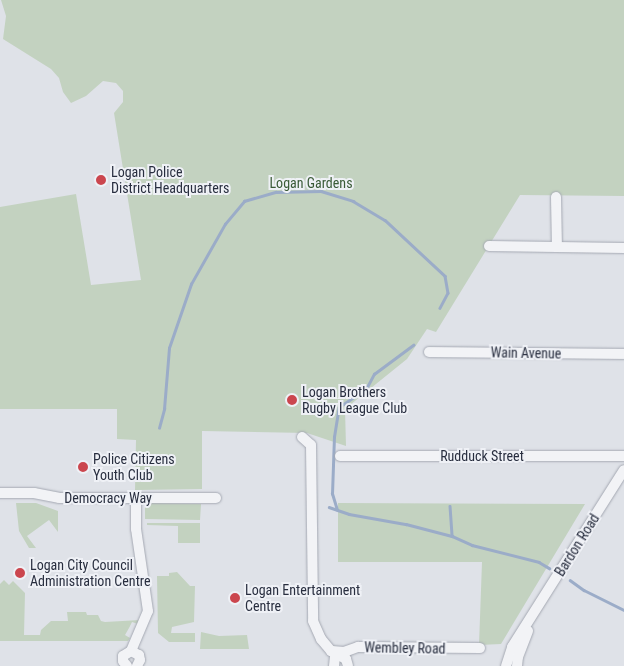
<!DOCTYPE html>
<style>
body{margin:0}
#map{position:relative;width:624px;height:666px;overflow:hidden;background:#dfe2e8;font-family:"Roboto Condensed",sans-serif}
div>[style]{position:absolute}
.green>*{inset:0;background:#c3d2c0}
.stream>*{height:2.5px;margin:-1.25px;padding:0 1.25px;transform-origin:1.25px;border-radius:1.25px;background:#9bacc8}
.roads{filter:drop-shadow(0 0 1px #a4a8b2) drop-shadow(0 0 1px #a4a8b2)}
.minor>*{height:10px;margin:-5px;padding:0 5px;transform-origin:5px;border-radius:5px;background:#f2f3f6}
.dots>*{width:14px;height:14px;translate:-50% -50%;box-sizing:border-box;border:2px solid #eff1f6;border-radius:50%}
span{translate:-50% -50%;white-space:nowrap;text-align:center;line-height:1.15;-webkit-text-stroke:4px #eff1f6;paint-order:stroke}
.poi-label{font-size:14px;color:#282e3f}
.left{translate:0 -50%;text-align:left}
.park-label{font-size:14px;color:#395a36}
.street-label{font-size:14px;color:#282e3f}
</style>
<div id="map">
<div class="green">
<i style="clip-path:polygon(1px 0,624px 0,624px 196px,520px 195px,436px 332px,427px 329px,407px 359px,345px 409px,346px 446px,307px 433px,202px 431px,202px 489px,135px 490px,136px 440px,117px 439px,117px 409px,0 409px,0 207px,76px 194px,91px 285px,141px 280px,114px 113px,123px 102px,123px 91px,116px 83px,103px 81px,86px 96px,71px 103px,63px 92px,59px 78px,51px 69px,3px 39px,6px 16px)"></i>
<i style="clip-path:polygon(16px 503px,36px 503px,58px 511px,58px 532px,49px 520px,27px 536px,36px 548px,29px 548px,19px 531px)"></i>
<i style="clip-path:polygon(145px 503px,201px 504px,200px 520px,145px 519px)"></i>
<i style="clip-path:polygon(338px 503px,585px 504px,501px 644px,479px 645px,482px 562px,338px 562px)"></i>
<i style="clip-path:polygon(147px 523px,200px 523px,200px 543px,178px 543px,178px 526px,147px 525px)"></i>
<i style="clip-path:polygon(177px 572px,190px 586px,195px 586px,194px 622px,172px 627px,171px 633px,195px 633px,195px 642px,169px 642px,158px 633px,157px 576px,169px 576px,169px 573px)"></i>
<i style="clip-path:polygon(4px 580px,9px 585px,13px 581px,25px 593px,24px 635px,40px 635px,41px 630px,51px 621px,68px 621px,67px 612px,86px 612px,87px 615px,98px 615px,101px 621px,105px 622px,140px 620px,138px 624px,132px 622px,129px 628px,125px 635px,130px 638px,128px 641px,0 641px,0 584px)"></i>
<i style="clip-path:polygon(201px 632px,219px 636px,247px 635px,249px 649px,200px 649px)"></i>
</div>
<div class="stream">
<i style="left:159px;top:428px;width:20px;rotate:-75deg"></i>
<i style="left:164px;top:409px;width:61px;rotate:-85.3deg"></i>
<i style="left:169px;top:348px;width:68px;rotate:-71deg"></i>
<i style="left:191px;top:284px;width:69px;rotate:-60.5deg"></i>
<i style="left:225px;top:224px;width:30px;rotate:-50deg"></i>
<i style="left:244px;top:201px;width:33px;rotate:-16deg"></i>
<i style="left:276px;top:192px;width:45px;rotate:-1.3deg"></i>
<i style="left:321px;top:191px;width:34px;rotate:17deg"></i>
<i style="left:353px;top:201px;width:37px;rotate:31deg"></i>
<i style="left:385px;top:220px;width:82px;rotate:43deg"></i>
<i style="left:445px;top:276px;width:17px;rotate:80deg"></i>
<i style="left:448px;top:293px;width:17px;rotate:118deg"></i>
<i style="left:450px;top:506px;width:30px;rotate:86deg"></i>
<i style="left:329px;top:507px;width:21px;rotate:19deg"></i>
<i style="left:349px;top:514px;width:58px;rotate:10deg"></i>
<i style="left:406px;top:524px;width:48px;rotate:14.6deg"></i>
<i style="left:452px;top:536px;width:22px;rotate:24deg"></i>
<i style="left:472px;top:545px;width:69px;rotate:14.2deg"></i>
<i style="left:539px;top:562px;width:12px;rotate:31deg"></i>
<i style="left:337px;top:510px;width:17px;rotate:-107deg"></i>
<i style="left:332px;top:494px;width:29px;rotate:-88deg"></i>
<i style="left:333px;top:465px;width:28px;rotate:-88deg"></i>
<i style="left:334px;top:437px;width:30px;rotate:-81deg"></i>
<i style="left:339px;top:407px;width:32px;rotate:-34deg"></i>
<i style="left:366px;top:389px;width:17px;rotate:-62deg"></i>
<i style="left:374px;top:374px;width:49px;rotate:-36.6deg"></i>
<i style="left:570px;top:580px;width:17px;rotate:36deg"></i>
<i style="left:584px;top:590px;width:45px;rotate:26.6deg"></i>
</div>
<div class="roads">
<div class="minor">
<i style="left:556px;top:197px;width:50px;rotate:88.9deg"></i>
<i style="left:489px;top:246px;width:135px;rotate:0.8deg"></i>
<i style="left:429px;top:352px;width:195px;rotate:0.6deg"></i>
<i style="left:302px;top:437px;width:12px;rotate:42deg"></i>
<i style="left:311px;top:445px;width:176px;rotate:89.3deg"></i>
<i style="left:313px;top:621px;width:20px;rotate:66deg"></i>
<i style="left:321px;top:639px;width:16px;rotate:50deg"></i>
<i style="left:331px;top:651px;width:17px;rotate:28deg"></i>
<i style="left:346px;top:659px;width:7px;rotate:74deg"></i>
<i style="left:340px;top:456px;width:284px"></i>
<i style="left:0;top:493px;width:34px"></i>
<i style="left:34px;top:493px;width:25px;rotate:11deg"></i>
<i style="left:59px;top:498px;width:157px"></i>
<i style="left:131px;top:651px;width:43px;rotate:-67deg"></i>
<i style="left:148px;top:611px;width:83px;rotate:-98.3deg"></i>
<i style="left:136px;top:529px;width:31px;rotate:-90deg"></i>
<i style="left:332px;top:651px;width:12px;rotate:5deg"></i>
<i style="left:344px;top:652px;width:15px;rotate:-20deg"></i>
<i style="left:358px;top:647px;width:122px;rotate:0.5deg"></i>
<i style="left:127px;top:666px;width:6px;rotate:-129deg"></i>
<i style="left:123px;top:661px;width:5px;rotate:-90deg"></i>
<i style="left:123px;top:656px;width:9px;rotate:-32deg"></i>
<i style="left:131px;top:651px;width:9px;rotate:27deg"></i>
<i style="left:139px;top:655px;width:5px;rotate:79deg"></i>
<i style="left:140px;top:660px;width:7px;rotate:117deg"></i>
<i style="left:334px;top:666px;width:9px;rotate:-84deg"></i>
<i style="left:506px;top:666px;width:20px;rotate:-72deg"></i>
<i style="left:512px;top:647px;width:209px;rotate:-57.7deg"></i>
<i style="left:517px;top:666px;width:9px;rotate:-84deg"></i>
<i style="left:518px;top:657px;width:28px;rotate:-69deg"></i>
</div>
</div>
<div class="dots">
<i style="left:101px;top:180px;background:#cb464e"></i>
<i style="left:292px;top:400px;background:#cb464e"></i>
<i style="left:83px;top:467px;background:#cb464e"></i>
<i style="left:20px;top:573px;background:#cb464e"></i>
<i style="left:235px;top:598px;background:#cb464e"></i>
</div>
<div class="poi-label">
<span class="left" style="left:111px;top:180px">Logan Police<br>District Headquarters</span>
<span class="left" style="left:302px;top:400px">Logan Brothers<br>Rugby League Club</span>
<span class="left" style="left:93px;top:467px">Police Citizens<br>Youth Club</span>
<span class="left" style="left:30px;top:573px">Logan City Council<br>Administration Centre</span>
<span class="left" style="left:245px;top:598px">Logan Entertainment<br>Centre</span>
</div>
<div class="park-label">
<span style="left:311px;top:183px">Logan Gardens</span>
</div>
<div class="street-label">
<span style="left:526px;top:353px;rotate:1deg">Wain Avenue</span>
<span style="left:482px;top:456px">Rudduck Street</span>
<span style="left:108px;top:498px">Democracy Way</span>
<span style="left:577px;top:545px;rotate:-58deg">Bardon Road</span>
<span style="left:405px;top:648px;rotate:1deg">Wembley Road</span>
</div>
</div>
